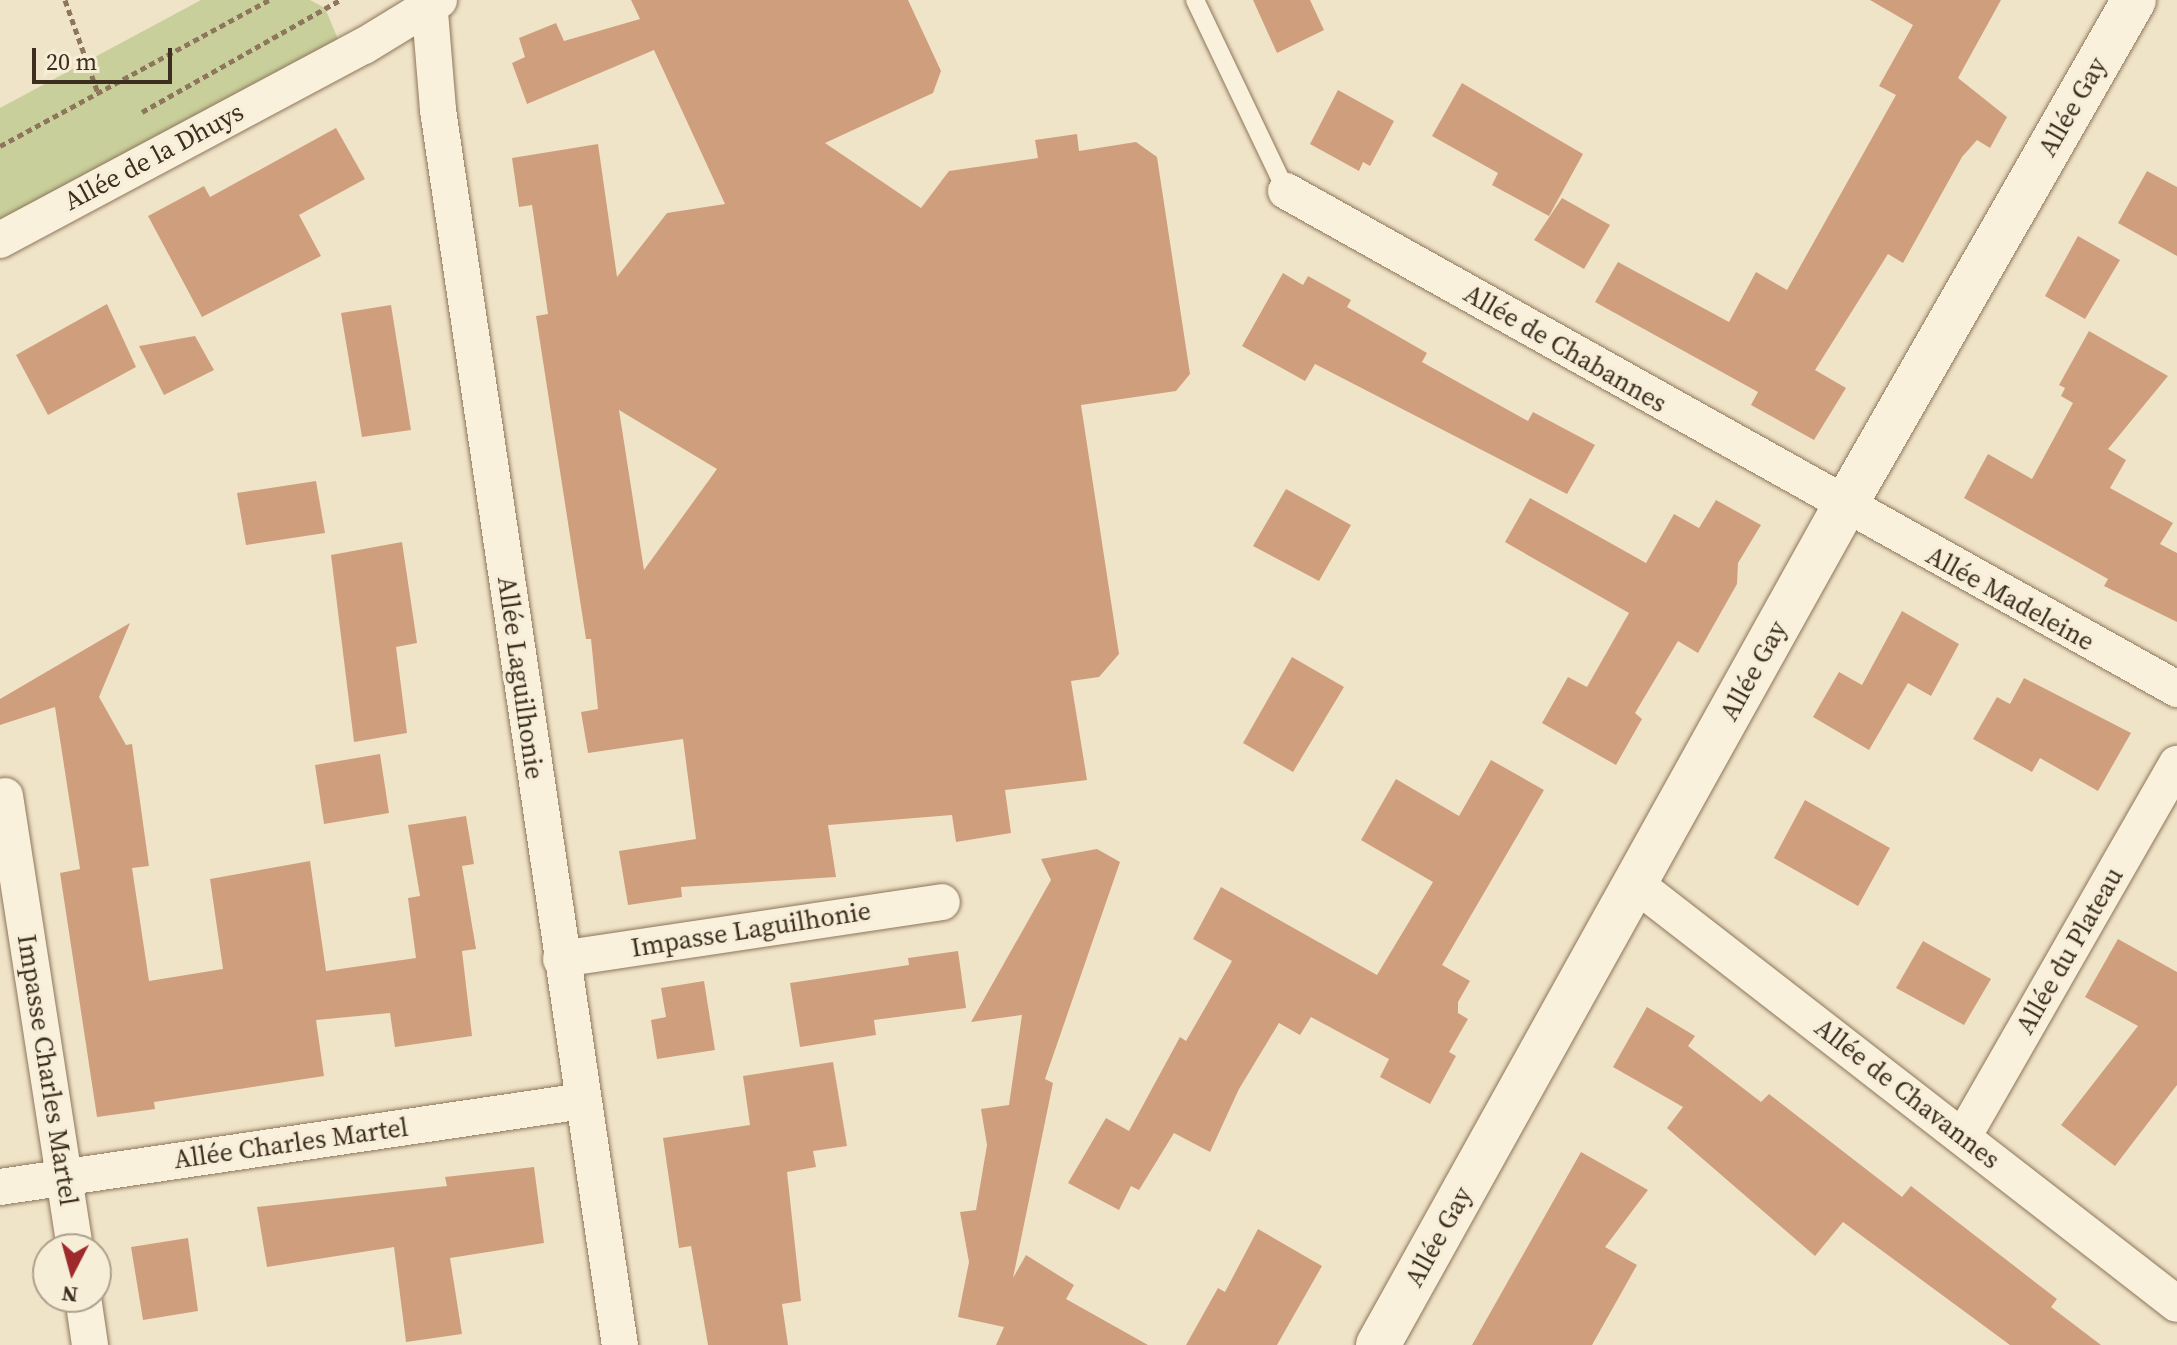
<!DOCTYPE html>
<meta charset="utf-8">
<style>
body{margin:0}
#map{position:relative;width:2177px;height:1345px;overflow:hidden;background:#f0e4c8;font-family:"Source Serif 4",serif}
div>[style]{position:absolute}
.green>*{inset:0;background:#c9cf9b}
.building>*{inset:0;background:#cf9f7d}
.path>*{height:5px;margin-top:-2.5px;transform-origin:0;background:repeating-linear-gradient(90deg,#8d765c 0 6px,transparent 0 10px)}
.roads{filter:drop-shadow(0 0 2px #8d765c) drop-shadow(0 0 2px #8d765c)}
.lane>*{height:18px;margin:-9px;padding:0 9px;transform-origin:9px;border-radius:9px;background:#faf1dc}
.street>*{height:36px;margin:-18px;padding:0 18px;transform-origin:18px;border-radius:18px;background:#faf1dc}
.secondary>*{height:44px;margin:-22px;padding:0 22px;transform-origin:22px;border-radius:22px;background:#faf1dc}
span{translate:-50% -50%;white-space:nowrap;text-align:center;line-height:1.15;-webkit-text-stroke:6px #f7eed8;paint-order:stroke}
.street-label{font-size:26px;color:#3d2e20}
.north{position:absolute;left:32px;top:1233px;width:80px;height:80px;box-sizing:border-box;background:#f7eed8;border:2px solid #ada18e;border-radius:50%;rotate:186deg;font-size:22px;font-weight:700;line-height:32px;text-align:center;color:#3d2e20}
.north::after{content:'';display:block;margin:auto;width:28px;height:36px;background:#9e2a2b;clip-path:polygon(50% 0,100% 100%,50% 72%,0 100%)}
.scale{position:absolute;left:32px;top:48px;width:140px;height:36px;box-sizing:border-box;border:4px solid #3d2e20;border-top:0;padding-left:10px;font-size:24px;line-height:28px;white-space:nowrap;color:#3d2e20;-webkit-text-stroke:6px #f7eed8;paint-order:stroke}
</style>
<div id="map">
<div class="green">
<i style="clip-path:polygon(201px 0,310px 0,325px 8px,345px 56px,0 240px,0 108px)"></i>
</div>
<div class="building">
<i style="clip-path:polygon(evenodd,631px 0,908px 0,941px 71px,933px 93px,825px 143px,921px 208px,949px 171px,1038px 158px,1035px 140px,1077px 134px,1079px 151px,1136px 142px,1157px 157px,1190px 374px,1176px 391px,1081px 405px,1119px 654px,1099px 677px,1071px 681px,1087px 780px,1005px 790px,1011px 833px,956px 842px,952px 815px,828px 825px,836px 877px,681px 887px,682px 897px,628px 905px,619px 851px,696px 839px,683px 739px,588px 753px,581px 712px,598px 709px,591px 639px,586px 639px,536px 316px,548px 314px,532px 205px,519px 207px,512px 158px,598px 144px,617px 277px,667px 213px,725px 204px,654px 50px,527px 104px,512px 63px,525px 57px,519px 38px,556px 23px,564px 41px,640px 19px,631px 0,619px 410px,717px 469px,644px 570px,619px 410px)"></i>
<i style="clip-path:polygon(1253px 0,1310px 0,1324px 30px,1277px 53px)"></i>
<i style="clip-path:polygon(1870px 0,2001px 0,1958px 78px,2007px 117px,1990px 148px,1977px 140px,1962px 157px,1903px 263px,1888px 254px,1815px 370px,1846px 388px,1814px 440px,1751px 405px,1758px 392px,1595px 302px,1618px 262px,1729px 322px,1756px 272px,1787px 290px,1896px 95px,1879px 86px,1913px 25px)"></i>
<i style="clip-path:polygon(1462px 83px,1583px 154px,1549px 216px,1492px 185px,1498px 173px,1432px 136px)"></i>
<i style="clip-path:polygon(1338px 90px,1394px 121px,1370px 166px,1363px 162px,1359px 171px,1310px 144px)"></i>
<i style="clip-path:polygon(336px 128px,365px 179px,299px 215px,321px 256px,202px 317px,148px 216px,204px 186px,210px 197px)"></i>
<i style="clip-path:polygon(2147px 171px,2177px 187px,2177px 256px,2118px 223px)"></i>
<i style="clip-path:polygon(1562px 198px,1610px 225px,1584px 269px,1534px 240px)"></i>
<i style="clip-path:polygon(2078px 236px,2120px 260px,2085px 319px,2045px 296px)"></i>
<i style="clip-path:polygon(1283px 273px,1303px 285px,1308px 276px,1351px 300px,1347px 307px,1427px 353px,1422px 362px,1528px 421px,1533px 412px,1595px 445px,1567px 494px,1315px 364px,1305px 381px,1242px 346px)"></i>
<i style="clip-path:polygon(107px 304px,136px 367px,48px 415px,16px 355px)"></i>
<i style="clip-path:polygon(391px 305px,411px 430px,362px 437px,341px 313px)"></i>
<i style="clip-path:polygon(2089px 331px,2168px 376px,2108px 449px,2126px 460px,2110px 488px,2173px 523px,2160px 544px,2177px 553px,2177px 622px,2104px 586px,2108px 579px,1964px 498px,1988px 454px,2032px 479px,2073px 403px,2061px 396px,2065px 388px,2059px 385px)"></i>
<i style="clip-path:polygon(195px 336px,214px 370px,164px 395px,139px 346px)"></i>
<i style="clip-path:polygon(316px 481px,325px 533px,246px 545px,237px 493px)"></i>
<i style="clip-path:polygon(1286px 489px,1351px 525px,1319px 581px,1253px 546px)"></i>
<i style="clip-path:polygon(1530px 498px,1646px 563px,1674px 514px,1699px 528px,1716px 500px,1761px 525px,1738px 563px,1737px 584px,1698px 653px,1678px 641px,1635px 713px,1642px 719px,1616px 765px,1542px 723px,1568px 677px,1587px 687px,1629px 613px,1505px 542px)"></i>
<i style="clip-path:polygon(402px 542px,417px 643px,396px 647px,407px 733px,354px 742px,331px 555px)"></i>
<i style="clip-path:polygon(1902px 611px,1959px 644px,1931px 696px,1908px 683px,1869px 750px,1813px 717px,1839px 672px,1862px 685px)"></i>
<i style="clip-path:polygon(130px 623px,99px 697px,126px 745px,132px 744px,149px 866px,132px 868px,149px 981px,223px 969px,210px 879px,310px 861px,326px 971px,416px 958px,408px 898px,420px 896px,408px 825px,466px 816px,474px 864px,462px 866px,476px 949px,462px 951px,472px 1036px,395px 1047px,390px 1013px,316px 1020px,324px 1076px,154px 1102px,155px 1109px,97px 1117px,60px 873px,80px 869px,55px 707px,0 725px,0 699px)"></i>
<i style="clip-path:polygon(1292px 657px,1344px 687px,1293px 772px,1243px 743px)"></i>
<i style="clip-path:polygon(2024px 678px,2131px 733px,2098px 791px,2040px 758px,2032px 772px,1973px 739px,1997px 697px,2010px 704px)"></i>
<i style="clip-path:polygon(380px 754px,389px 813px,324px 824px,315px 765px)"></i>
<i style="clip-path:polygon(1491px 760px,1544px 790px,1442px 965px,1470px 981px,1458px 1002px,1458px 1013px,1468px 1019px,1449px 1052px,1456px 1056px,1430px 1104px,1380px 1077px,1389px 1059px,1311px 1017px,1300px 1035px,1279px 1023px,1239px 1089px,1210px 1152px,1174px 1133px,1139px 1190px,1131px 1186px,1119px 1210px,1068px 1183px,1106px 1118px,1129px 1131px,1180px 1037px,1186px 1041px,1232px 961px,1193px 939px,1221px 887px,1377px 975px,1433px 882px,1361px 840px,1396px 779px,1459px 816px)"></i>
<i style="clip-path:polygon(1805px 800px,1890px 848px,1858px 906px,1774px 858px)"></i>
<i style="clip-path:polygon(1097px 849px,1120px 862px,1045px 1079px,1053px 1083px,1013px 1278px,1026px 1255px,1074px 1285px,1066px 1299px,1148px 1345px,996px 1345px,1004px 1327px,958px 1317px,969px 1262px,960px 1212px,976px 1210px,987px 1145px,981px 1109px,1009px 1105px,1022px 1015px,971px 1022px,1051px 880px,1041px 859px)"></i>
<i style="clip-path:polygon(2118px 939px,2177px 972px,2177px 1085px,2115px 1166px,2061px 1125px,2138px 1026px,2085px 997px)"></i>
<i style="clip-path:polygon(1923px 941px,1991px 979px,1964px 1025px,1896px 988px)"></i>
<i style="clip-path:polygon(958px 951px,966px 1008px,874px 1020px,876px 1035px,800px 1047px,790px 983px,909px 965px,908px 958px)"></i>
<i style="clip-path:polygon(704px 981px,715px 1050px,657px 1059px,651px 1020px,666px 1017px,661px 988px)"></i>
<i style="clip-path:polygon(1647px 1007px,1695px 1036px,1688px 1046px,1761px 1102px,1769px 1094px,1902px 1197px,1911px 1186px,2057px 1299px,2051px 1307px,2101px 1345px,2010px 1345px,1843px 1222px,1815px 1256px,1667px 1128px,1683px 1107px,1613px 1067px)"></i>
<i style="clip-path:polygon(833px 1062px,847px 1146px,813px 1151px,816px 1167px,787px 1172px,801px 1301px,782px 1304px,788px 1345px,708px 1345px,691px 1246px,679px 1248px,663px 1138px,750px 1125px,743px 1076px)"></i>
<i style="clip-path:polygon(1581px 1152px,1648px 1190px,1605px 1247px,1637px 1265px,1592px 1345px,1472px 1345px)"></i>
<i style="clip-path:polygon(534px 1167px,544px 1243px,450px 1258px,462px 1334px,406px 1342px,394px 1247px,267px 1267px,257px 1207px,447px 1186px,445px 1177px)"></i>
<i style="clip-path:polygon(1258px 1229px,1322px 1266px,1277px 1345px,1186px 1345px,1218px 1288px,1225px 1292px)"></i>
<i style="clip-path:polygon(188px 1238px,198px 1311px,143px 1320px,131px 1247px)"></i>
</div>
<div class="path">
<i style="left:65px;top:0;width:99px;rotate:70.5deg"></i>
<i style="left:142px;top:112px;width:227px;rotate:-29.5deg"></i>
<i style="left:0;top:146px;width:306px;rotate:-28.5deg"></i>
</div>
<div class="roads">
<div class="lane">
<i style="left:1195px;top:0;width:212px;rotate:64.5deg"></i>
</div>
<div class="street">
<i style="left:429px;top:0;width:110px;rotate:85.3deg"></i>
<i style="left:438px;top:110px;width:1248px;rotate:81.62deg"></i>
<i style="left:1286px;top:191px;width:1021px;rotate:29.2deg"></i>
<i style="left:0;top:240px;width:412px;rotate:-28.1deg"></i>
<i style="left:364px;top:46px;width:88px;rotate:-31.5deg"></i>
<i style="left:5px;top:796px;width:458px;rotate:81.2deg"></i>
<i style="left:1637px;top:885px;width:683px;rotate:37.81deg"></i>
<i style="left:561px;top:959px;width:385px;rotate:-8.5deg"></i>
<i style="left:1963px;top:1137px;width:430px;rotate:-60.2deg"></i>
<i style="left:0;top:1187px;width:589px;rotate:-8.39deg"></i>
<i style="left:83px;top:1297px;width:49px;rotate:81.7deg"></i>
</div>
<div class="secondary">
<i style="left:1378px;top:1345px;width:959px;rotate:-60.92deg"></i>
<i style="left:1844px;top:507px;width:584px;rotate:-60.23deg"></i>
</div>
</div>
<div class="street-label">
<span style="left:2073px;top:107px;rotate:-60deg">Allée Gay</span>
<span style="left:154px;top:157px;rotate:-28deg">Allée de la Dhuys</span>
<span style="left:1565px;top:349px;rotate:30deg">Allée de Chabannes</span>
<span style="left:2010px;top:599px;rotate:29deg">Allée Madeleine</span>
<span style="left:1754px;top:671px;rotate:-61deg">Allée Gay</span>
<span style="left:520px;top:678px;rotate:82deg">Allée Laguilhonie</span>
<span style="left:751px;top:930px;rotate:-9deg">Impasse Laguilhonie</span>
<span style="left:2070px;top:951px;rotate:-60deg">Allée du Plateau</span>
<span style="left:47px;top:1070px;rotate:81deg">Impasse Charles Martel</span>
<span style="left:1907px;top:1094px;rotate:38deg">Allée de Chavannes</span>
<span style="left:291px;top:1144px;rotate:-8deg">Allée Charles Martel</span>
<span style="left:1439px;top:1237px;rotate:-61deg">Allée Gay</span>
</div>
<div class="north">N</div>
<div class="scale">20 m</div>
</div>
